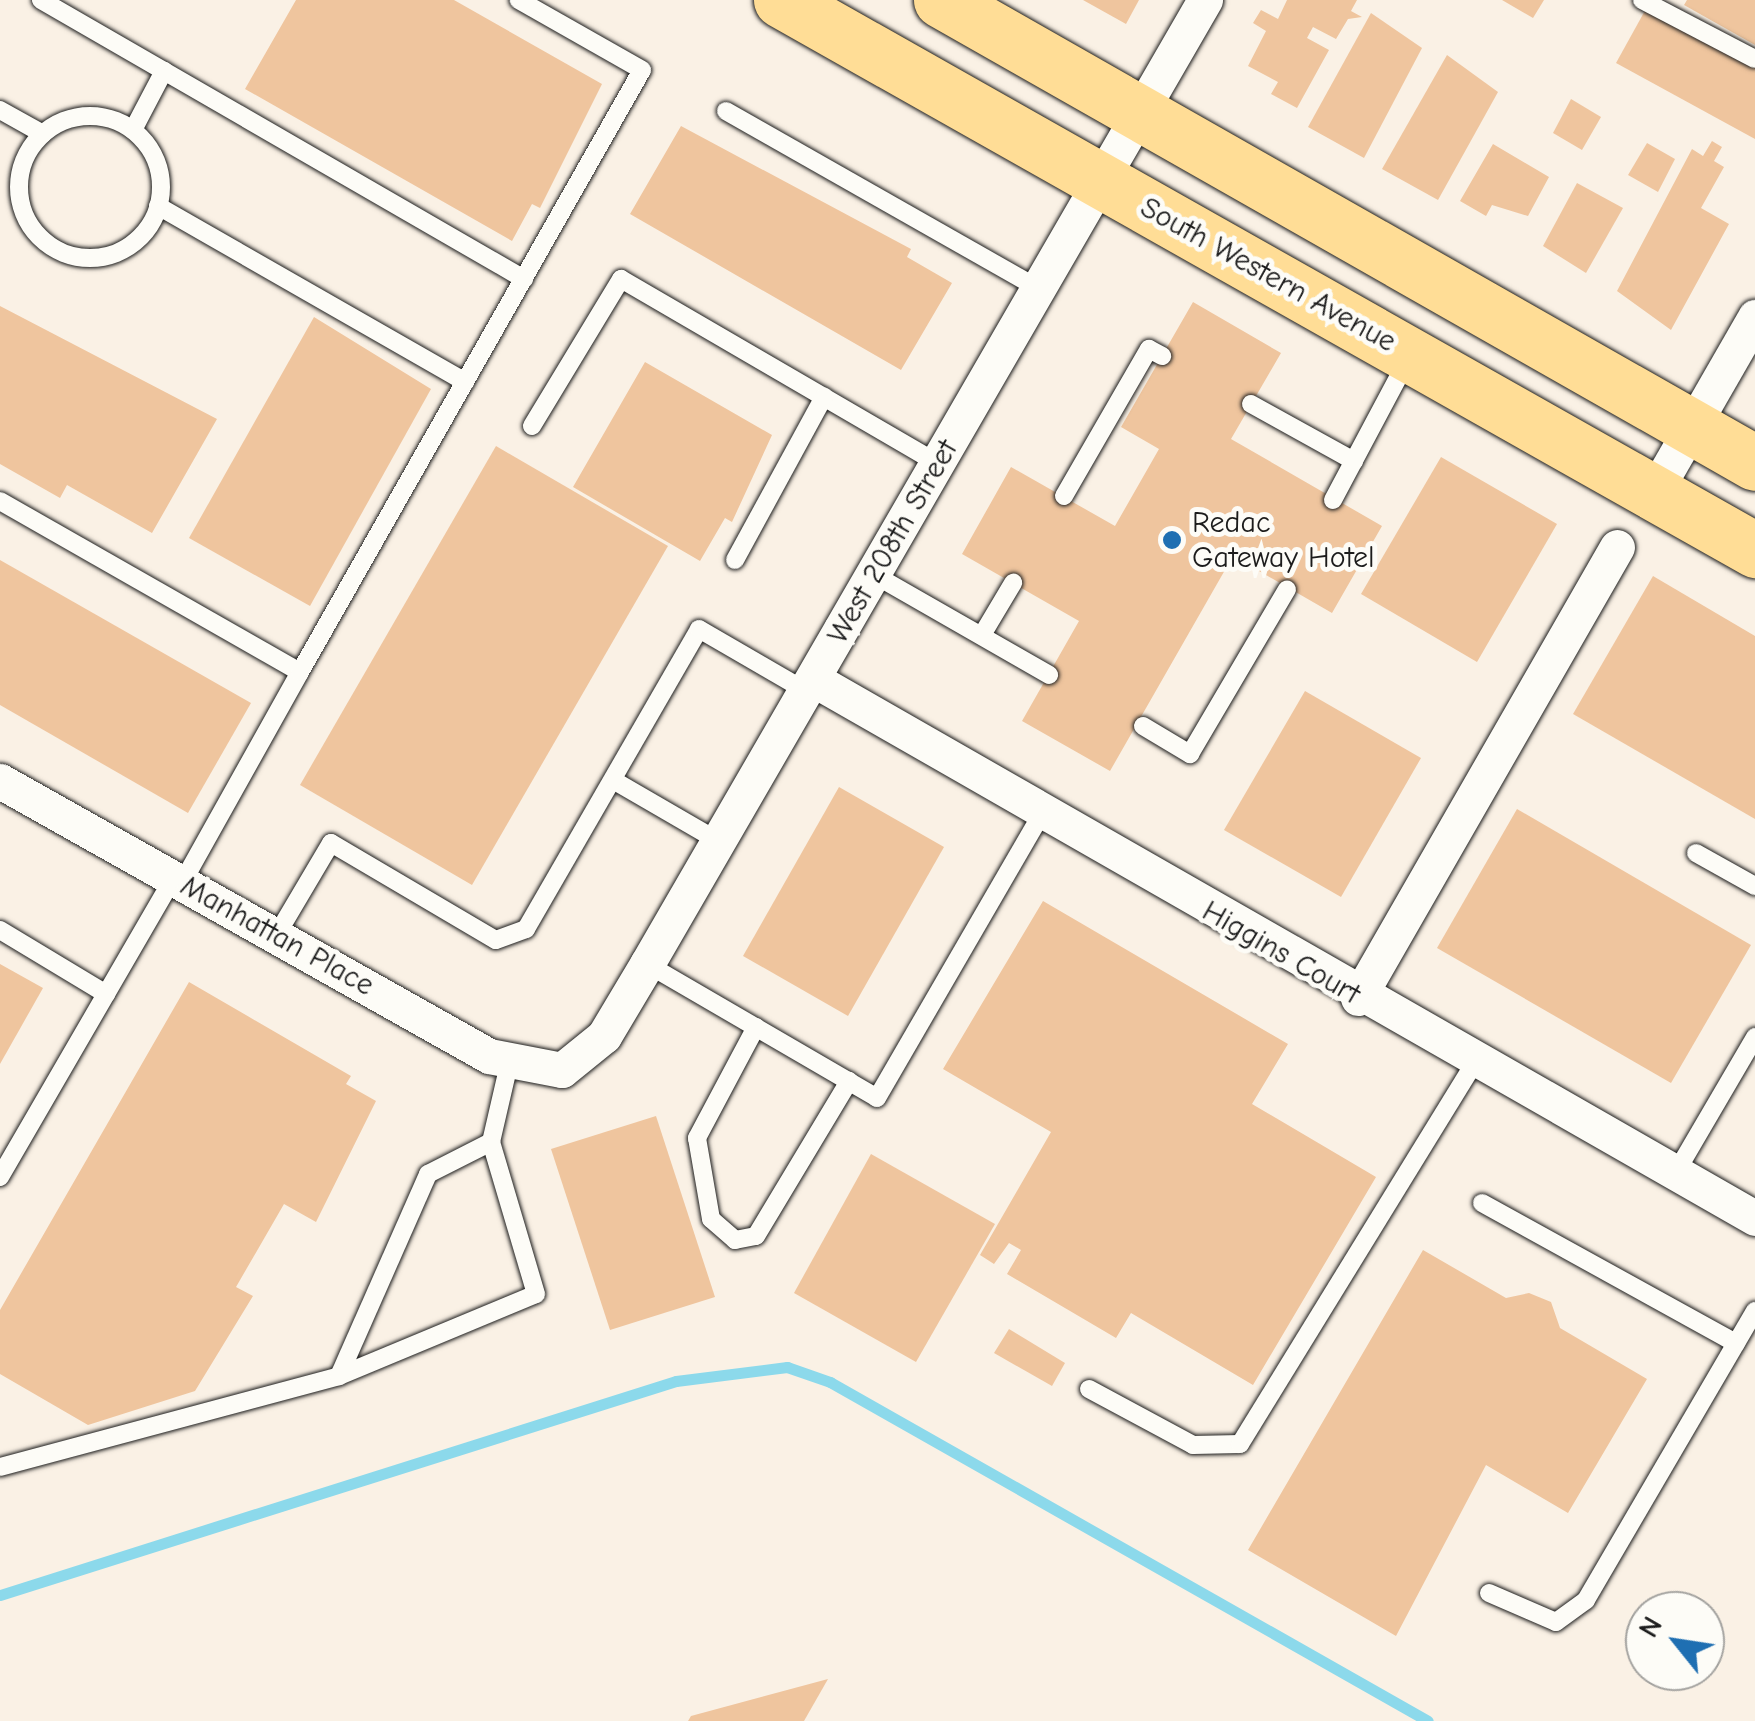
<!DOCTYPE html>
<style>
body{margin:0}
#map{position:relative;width:1755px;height:1721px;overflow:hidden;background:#faf1e5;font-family:"Comic Neue",sans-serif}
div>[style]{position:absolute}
.stream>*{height:11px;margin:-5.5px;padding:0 5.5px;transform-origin:5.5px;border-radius:5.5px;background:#8cd9eb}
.building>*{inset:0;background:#efc59e}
.roads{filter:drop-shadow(0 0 2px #1c1c1c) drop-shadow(0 0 2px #1c1c1c)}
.lane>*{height:18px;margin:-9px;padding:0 9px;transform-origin:9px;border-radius:9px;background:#fdfcf7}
.lane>.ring{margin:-9px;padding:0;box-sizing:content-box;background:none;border:18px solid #fdfcf7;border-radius:50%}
.street>*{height:35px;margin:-17.5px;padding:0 17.5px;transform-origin:17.5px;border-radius:17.5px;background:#fdfcf7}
.primary>*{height:55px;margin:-27.5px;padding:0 27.5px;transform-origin:27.5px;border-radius:27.5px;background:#ffdd96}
.dots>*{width:28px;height:28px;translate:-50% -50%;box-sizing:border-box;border:5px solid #fdfcf7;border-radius:50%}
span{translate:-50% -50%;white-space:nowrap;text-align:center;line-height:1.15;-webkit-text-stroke:10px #fdfcf7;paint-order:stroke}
.street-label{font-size:30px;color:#1c1c1c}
.poi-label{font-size:30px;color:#1c1c1c}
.left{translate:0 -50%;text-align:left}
.north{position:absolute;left:1625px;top:1591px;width:100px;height:100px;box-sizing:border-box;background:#fdfcf7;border:2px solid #a3a29f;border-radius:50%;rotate:300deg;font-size:28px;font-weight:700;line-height:40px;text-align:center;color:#1c1c1c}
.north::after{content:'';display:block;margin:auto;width:35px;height:45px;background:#1f6fb2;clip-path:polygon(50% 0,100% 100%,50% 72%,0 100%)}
</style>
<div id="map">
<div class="stream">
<i style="left:0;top:1595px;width:709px;rotate:-17.57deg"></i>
<i style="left:676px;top:1381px;width:112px;rotate:-7.2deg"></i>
<i style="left:787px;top:1367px;width:46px;rotate:19.2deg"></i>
<i style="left:830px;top:1382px;width:687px;rotate:29.55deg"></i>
</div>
<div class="building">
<i style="clip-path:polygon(296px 0,454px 0,602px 84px,540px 208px,532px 204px,512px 241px,245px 89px)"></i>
<i style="clip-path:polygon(1083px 0,1139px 0,1126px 24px)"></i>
<i style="clip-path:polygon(1287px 0,1357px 0,1351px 11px,1362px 17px,1348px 19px,1336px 39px,1313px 27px,1307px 38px,1329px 50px,1297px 108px,1271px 94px,1278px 82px,1248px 66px,1266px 31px,1253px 23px,1261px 10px,1278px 19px)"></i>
<i style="clip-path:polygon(1502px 0,1544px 0,1533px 18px)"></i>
<i style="clip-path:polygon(1687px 0,1755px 0,1755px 45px,1684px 5px)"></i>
<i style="clip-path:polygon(1647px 7px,1755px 68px,1755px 139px,1616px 63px)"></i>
<i style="clip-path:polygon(1371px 13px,1422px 48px,1364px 158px,1308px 127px)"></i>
<i style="clip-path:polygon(1447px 55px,1498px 92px,1438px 200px,1382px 169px)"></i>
<i style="clip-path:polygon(1571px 99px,1601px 117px,1582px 150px,1553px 133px)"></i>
<i style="clip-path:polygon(681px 126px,911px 249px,907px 257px,952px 283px,901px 370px,630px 214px)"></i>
<i style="clip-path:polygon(1712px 141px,1722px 147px,1714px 161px,1724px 167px,1701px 208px,1729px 224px,1671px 330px,1617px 291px,1692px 149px,1703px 156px)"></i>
<i style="clip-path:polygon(1647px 143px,1675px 159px,1658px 192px,1628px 175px)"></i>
<i style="clip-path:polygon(1493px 144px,1549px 177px,1528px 216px,1492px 205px,1486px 216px,1460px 201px)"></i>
<i style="clip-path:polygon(1577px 183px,1623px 208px,1586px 273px,1543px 246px)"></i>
<i style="clip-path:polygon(1193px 302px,1281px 353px,1231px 439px,1382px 526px,1332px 613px,1233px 556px,1110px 771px,1022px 721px,1079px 621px,962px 554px,1011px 467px,1115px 526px,1159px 449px,1121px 427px)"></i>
<i style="clip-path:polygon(0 306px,217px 419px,152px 533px,67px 485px,60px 498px,0 464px)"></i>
<i style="clip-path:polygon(314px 317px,431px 389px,310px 606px,189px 538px)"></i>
<i style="clip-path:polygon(645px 362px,772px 435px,732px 522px,725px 518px,700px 561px,573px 487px)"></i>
<i style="clip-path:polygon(496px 446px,668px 546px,472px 885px,300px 785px)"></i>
<i style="clip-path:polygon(1441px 457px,1557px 524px,1477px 662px,1361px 594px)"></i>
<i style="clip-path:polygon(0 560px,251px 703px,188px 813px,0 705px)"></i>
<i style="clip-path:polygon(1653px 576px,1755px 636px,1755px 819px,1573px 714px)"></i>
<i style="clip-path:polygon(1305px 691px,1421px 758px,1341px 897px,1224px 830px)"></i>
<i style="clip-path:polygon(839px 787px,944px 847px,848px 1016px,743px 956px)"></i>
<i style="clip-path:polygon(1517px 809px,1751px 945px,1671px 1083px,1437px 948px)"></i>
<i style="clip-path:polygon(1043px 901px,1288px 1044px,1252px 1104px,1376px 1177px,1253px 1385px,1131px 1313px,1116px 1338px,1007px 1274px,1021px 1250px,1009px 1243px,994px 1264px,980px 1255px,1051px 1132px,943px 1069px)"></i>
<i style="clip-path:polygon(0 964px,43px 988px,0 1064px)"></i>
<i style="clip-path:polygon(189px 982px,351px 1076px,346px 1084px,376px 1101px,316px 1222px,284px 1204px,236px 1287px,253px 1296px,195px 1391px,88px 1425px,0 1374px,0 1310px)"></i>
<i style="clip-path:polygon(656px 1116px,715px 1297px,610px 1330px,551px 1149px)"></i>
<i style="clip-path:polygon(871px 1154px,995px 1224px,916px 1362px,794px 1293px)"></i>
<i style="clip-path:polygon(1423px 1250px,1506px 1298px,1529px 1293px,1551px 1302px,1560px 1328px,1647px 1379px,1568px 1513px,1486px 1465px,1396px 1636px,1248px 1550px)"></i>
<i style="clip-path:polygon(1009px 1329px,1065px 1363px,1052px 1386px,994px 1353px)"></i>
<i style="clip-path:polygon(828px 1679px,804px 1721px,688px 1721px,691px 1716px)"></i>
</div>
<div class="roads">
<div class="lane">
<i style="left:41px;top:0;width:558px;rotate:30.01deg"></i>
<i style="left:1642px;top:0;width:127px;rotate:27.6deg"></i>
<i style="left:0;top:110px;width:49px;rotate:29.2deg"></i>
<i style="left:726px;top:111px;width:362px;rotate:29.6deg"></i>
<i class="ring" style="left:19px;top:116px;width:124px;height:124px"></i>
<i style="left:133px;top:130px;width:67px;rotate:-62.3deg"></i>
<i style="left:158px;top:206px;width:354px;rotate:29.8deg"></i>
<i style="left:1251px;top:404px;width:118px;rotate:29deg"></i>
<i style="left:532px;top:426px;width:172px;rotate:-58.8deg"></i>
<i style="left:621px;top:279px;width:368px;rotate:30.2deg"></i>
<i style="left:1064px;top:496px;width:170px;rotate:-60deg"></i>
<i style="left:1149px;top:349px;width:15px;rotate:28deg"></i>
<i style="left:1333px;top:500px;width:160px;rotate:-62deg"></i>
<i style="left:0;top:501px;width:345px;rotate:29.7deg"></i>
<i style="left:300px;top:672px;width:242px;rotate:119.2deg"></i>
<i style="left:735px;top:560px;width:186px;rotate:-61.4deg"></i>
<i style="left:873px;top:574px;width:203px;rotate:29.8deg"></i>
<i style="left:982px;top:635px;width:61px;rotate:-59.2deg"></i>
<i style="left:300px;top:672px;width:692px;rotate:-60.4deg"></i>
<i style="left:642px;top:70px;width:142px;rotate:-150.4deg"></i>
<i style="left:1143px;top:726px;width:55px;rotate:30.8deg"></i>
<i style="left:1190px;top:754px;width:191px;rotate:-59.5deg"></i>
<i style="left:613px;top:780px;width:124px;rotate:30.1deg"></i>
<i style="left:1696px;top:853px;width:68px;rotate:29.2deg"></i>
<i style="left:0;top:930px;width:124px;rotate:31.1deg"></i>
<i style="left:276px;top:936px;width:108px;rotate:-59.4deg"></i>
<i style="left:331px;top:843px;width:191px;rotate:30.5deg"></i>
<i style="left:496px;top:940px;width:32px;rotate:-20deg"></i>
<i style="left:526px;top:929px;width:346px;rotate:-60deg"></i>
<i style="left:699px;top:629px;width:124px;rotate:30.1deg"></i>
<i style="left:647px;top:964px;width:266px;rotate:30.2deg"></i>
<i style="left:877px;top:1098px;width:329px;rotate:-59.9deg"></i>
<i style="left:756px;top:1027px;width:126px;rotate:118deg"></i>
<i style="left:697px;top:1138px;width:82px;rotate:80.2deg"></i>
<i style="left:711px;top:1219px;width:32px;rotate:41deg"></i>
<i style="left:735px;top:1240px;width:21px;rotate:-11deg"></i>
<i style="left:756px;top:1236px;width:181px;rotate:-59deg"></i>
<i style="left:1675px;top:1174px;width:159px;rotate:-59.7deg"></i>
<i style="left:0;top:1177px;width:345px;rotate:-59.9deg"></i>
<i style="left:1482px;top:1203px;width:290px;rotate:28.9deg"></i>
<i style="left:339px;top:1376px;width:213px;rotate:-22.6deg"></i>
<i style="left:536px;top:1294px;width:159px;rotate:-106.5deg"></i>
<i style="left:1089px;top:1389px;width:118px;rotate:28.3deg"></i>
<i style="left:1193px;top:1445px;width:47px;rotate:-1.2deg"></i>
<i style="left:1240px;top:1444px;width:447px;rotate:-58.4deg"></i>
<i style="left:0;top:1467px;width:351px;rotate:-15deg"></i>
<i style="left:339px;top:1376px;width:221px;rotate:-66.2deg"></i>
<i style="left:428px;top:1174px;width:71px;rotate:-26.9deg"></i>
<i style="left:491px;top:1142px;width:84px;rotate:-77deg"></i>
<i style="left:1489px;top:1593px;width:73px;rotate:23.4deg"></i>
<i style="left:1556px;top:1622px;width:37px;rotate:-36deg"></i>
<i style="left:1586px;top:1600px;width:335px;rotate:-59.7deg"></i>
</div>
<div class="street">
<i style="left:1655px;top:491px;width:201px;rotate:-60.1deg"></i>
<i style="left:813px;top:679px;width:1085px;rotate:29.78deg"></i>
<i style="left:0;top:781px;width:561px;rotate:29.35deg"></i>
<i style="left:489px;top:1056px;width:74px;rotate:10.9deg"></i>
<i style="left:562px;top:1070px;width:54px;rotate:-39deg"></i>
<i style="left:604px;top:1036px;width:84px;rotate:-59.2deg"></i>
<i style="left:647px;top:964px;width:1114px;rotate:-59.94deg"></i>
<i style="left:1358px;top:998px;width:520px;rotate:-60.13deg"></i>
</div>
<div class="primary">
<i style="left:781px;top:0;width:1119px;rotate:29.45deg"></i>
<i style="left:941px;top:0;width:936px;rotate:29.63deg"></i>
</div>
</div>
<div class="dots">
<i style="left:1172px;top:540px;background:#1f6fb2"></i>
</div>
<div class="street-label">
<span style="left:1268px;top:275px;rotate:29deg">South Western Avenue</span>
<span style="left:893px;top:542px;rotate:-60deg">West 208th Street</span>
<span style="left:277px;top:936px;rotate:29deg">Manhattan Place</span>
<span style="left:1281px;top:953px;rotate:30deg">Higgins Court</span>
</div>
<div class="poi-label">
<span class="left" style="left:1192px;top:540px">Redac<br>Gateway Hotel</span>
</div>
<div class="north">N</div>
</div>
